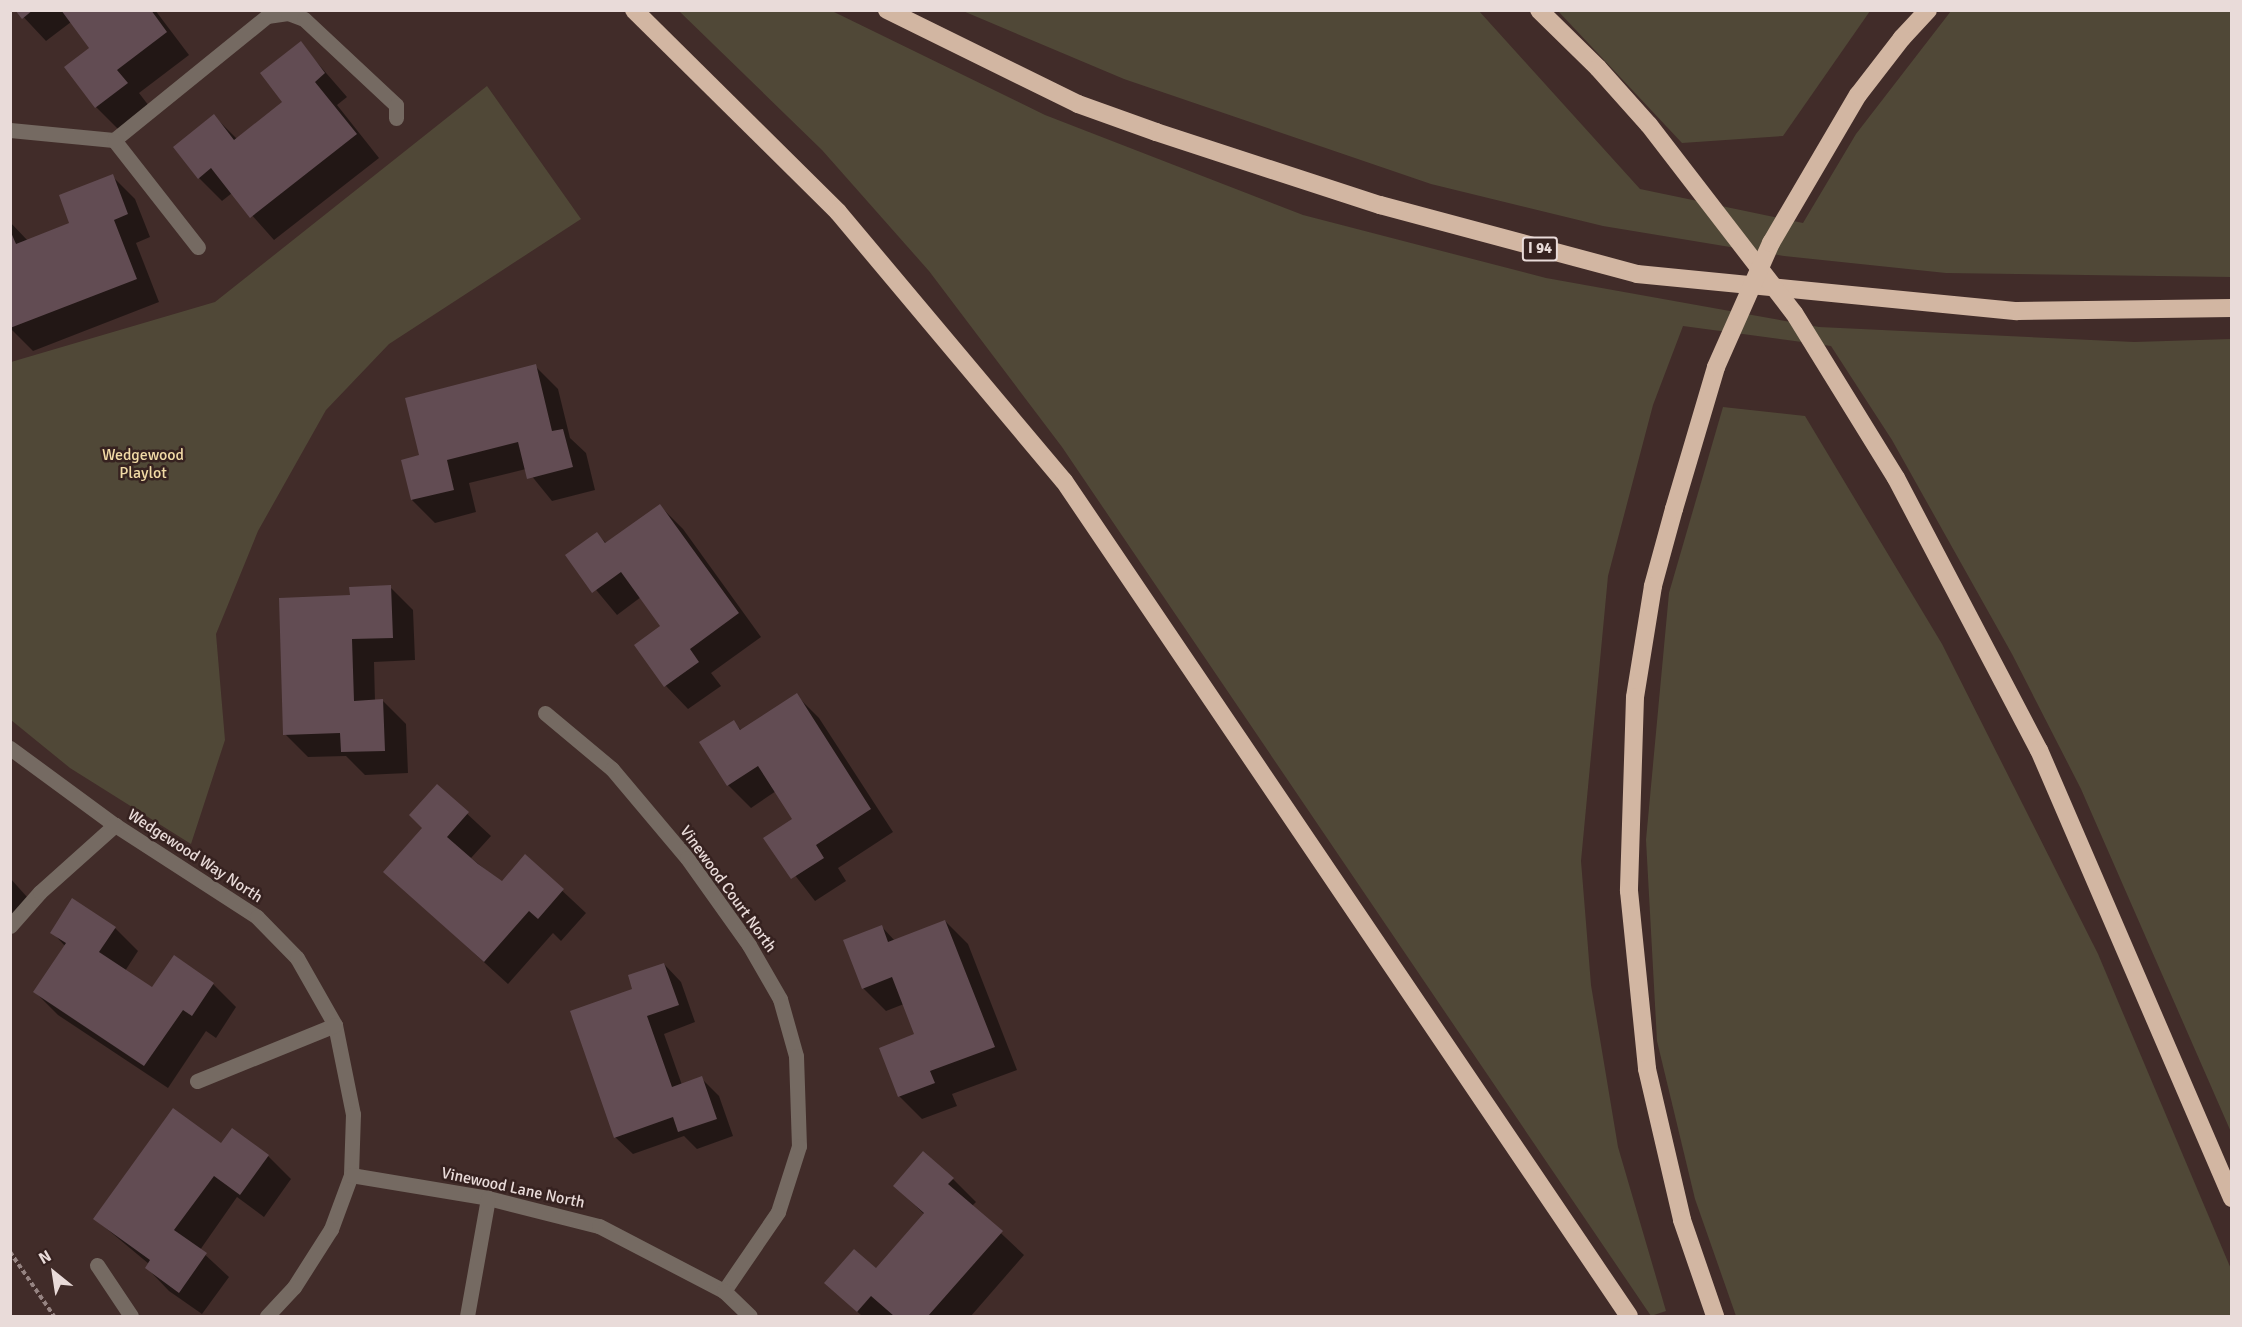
<!DOCTYPE html>
<style>
body{margin:0}
#map{position:relative;width:2242px;height:1327px;overflow:hidden;background:#412c29;font-family:Signika,sans-serif}
div>[style]{position:absolute}
.green>*{inset:0;background:#504837}
.shadow>*{inset:0;background:#0007}
.building>*{inset:0;background:#624c53}
.path>*{height:4px;margin-top:-2px;transform-origin:0;background:repeating-linear-gradient(90deg,#968482 0 4.5px,transparent 0 7.5px)}
.minor>*{height:15px;margin:-7.5px;padding:0 7.5px;transform-origin:7.5px;border-radius:7.5px;background:#756a62}
.highway>*{height:18px;margin:-9px;padding:0 9px;transform-origin:9px;border-radius:9px;background:#d2b6a2}
.highway-bridge>*{height:18px;margin:-9px;padding:0 9px;transform-origin:9px;border-radius:9px;background:#d2b6a2}
span{translate:-50% -50%;white-space:nowrap;text-align:center;line-height:1.15;-webkit-text-stroke:5px #362220;paint-order:stroke}
.shield-label span{padding:2px 4px;background:#362220;border:2px solid;border-radius:4px;-webkit-text-stroke-width:0}
.shield-label{font-size:15px;color:#e9dbd9;font-weight:700}
.park-label{font-size:16px;color:#f2daa6}
.street-label{font-size:16px;color:#e9dbd9}
.frame{position:absolute;inset:0;border:12px solid #e9dbd9;pointer-events:none}
.north{position:absolute;left:24px;top:1243px;width:60px;height:60px;-webkit-text-stroke:4px #362220;paint-order:stroke;rotate:330deg;font-size:16px;font-weight:700;line-height:24px;text-align:center;color:#e9dbd9}
.north::after{content:'';display:block;margin:auto;width:21px;height:27px;background:#e9dbd9;clip-path:polygon(50% 0,100% 100%,50% 72%,0 100%)}
</style>
<div id="map">
<div class="green">
<i style="clip-path:polygon(679px 11px,832px 11px,1045px 115px,1303px 215px,1546px 278px,1819px 327px,2134px 342px,2231px 339px,2231px 1132px,2081px 789px,2012px 654px,1892px 440px,1831px 346px,1683px 326px,1653px 405px,1608px 576px,1581px 861px,1591px 985px,1618px 1147px,1666px 1311px,1651px 1316px,1062px 447px,929px 271px,822px 150px)"></i>
<i style="clip-path:polygon(963px 11px,1479px 11px,1640px 189px,1803px 223px,1856px 134px,1951px 11px,2231px 11px,2231px 277px,1946px 273px,1784px 256px,1603px 226px,1431px 184px,1124px 79px)"></i>
<i style="clip-path:polygon(1558px 11px,1870px 11px,1783px 136px,1682px 143px)"></i>
<i style="clip-path:polygon(487px 86px,581px 219px,389px 344px,326px 410px,258px 531px,216px 634px,225px 740px,191px 844px,70px 768px,11px 720px,11px 362px,215px 302px)"></i>
<i style="clip-path:polygon(1723px 407px,1805px 416px,1942px 644px,2098px 954px,2231px 1269px,2231px 1316px,1736px 1316px,1695px 1199px,1657px 1041px,1646px 840px,1669px 593px)"></i>
</div>
<div class="shadow">
<i style="clip-path:polygon(17px 10px,155px 10px,189px 55px,139px 93px,149px 106px,119px 130px,96px 107px,91px 48px,71px 22px,46px 41px)"></i>
<i style="clip-path:polygon(300px 43px,347px 97px,337px 105px,379px 158px,274px 240px,232px 193px,222px 201px,199px 178px,214px 116px,237px 139px,284px 102px)"></i>
<i style="clip-path:polygon(112px 176px,135px 199px,150px 237px,136px 243px,159px 302px,33px 351px,10px 328px,10px 222px,28px 241px,71px 224px)"></i>
<i style="clip-path:polygon(535px 366px,558px 389px,570px 438px,586px 453px,595px 490px,552px 501px,526px 469px,469px 483px,476px 512px,435px 523px,412px 500px,421px 456px)"></i>
<i style="clip-path:polygon(660px 506px,683px 529px,761px 637px,711px 673px,721px 686px,688px 709px,666px 686px,662px 626px,641px 597px,617px 615px,567px 555px,597px 534px,607px 544px)"></i>
<i style="clip-path:polygon(390px 587px,413px 610px,415px 660px,374px 662px,375px 701px,383px 701px,406px 724px,408px 773px,365px 775px,346px 756px,308px 757px,285px 734px,351px 597px)"></i>
<i style="clip-path:polygon(796px 695px,819px 718px,893px 832px,838px 868px,846px 881px,815px 901px,766px 838px,795px 820px,776px 791px,751px 808px,728px 785px,733px 722px,742px 731px)"></i>
<i style="clip-path:polygon(437px 786px,491px 836px,471px 858px,502px 883px,525px 856px,586px 913px,561px 941px,553px 933px,508px 984px,385px 872px,424px 829px)"></i>
<i style="clip-path:polygon(10px 878px,36px 907px,10px 929px)"></i>
<i style="clip-path:polygon(945px 921px,968px 944px,1017px 1070px,952px 1094px,957px 1106px,922px 1119px,899px 1096px,916px 1035px,904px 1004px,886px 1011px,863px 988px,882px 927px,895px 941px)"></i>
<i style="clip-path:polygon(115px 928px,138px 951px,125px 971px,153px 989px,213px 984px,236px 1007px,216px 1038px,206px 1031px,168px 1088px,58px 1015px,35px 992px,65px 946px,52px 932px)"></i>
<i style="clip-path:polygon(664px 964px,681px 982px,695px 1022px,664px 1034px,682px 1085px,701px 1078px,719px 1096px,733px 1136px,697px 1149px,684px 1136px,633px 1154px,615px 1137px,634px 990px)"></i>
<i style="clip-path:polygon(222px 1145px,268px 1156px,291px 1179px,264px 1217px,237px 1197px,200px 1250px,229px 1277px,202px 1314px,169px 1291px,147px 1268px,149px 1264px,95px 1219px)"></i>
<i style="clip-path:polygon(953px 1179px,976px 1202px,972px 1206px,1024px 1255px,971px 1316px,862px 1316px,826px 1283px,877px 1270px,925px 1215px,895px 1186px)"></i>
</div>
<div class="building">
<i style="clip-path:polygon(15px 10px,33px 10px,22px 19px)"></i>
<i style="clip-path:polygon(61px 10px,151px 10px,167px 32px,117px 70px,128px 83px,95px 108px,64px 67px,89px 48px)"></i>
<i style="clip-path:polygon(301px 41px,325px 73px,315px 82px,357px 134px,250px 218px,211px 168px,198px 179px,173px 147px,214px 114px,234px 140px,282px 102px,260px 73px)"></i>
<i style="clip-path:polygon(113px 174px,128px 214px,114px 220px,137px 279px,10px 328px,10px 230px,16px 244px,69px 223px,59px 195px)"></i>
<i style="clip-path:polygon(536px 364px,552px 431px,563px 429px,573px 467px,527px 479px,518px 442px,447px 460px,454px 490px,411px 500px,401px 460px,419px 455px,405px 398px)"></i>
<i style="clip-path:polygon(660px 504px,739px 613px,690px 649px,699px 662px,664px 687px,634px 645px,660px 626px,621px 572px,592px 593px,565px 555px,597px 532px,605px 543px)"></i>
<i style="clip-path:polygon(391px 585px,393px 638px,352px 639px,354px 701px,383px 699px,385px 751px,341px 752px,340px 733px,283px 735px,279px 598px,350px 595px,349px 587px)"></i>
<i style="clip-path:polygon(797px 693px,871px 809px,816px 845px,824px 858px,791px 879px,763px 838px,792px 819px,758px 766px,727px 786px,699px 742px,734px 720px,740px 730px)"></i>
<i style="clip-path:polygon(437px 784px,469px 812px,447px 837px,478px 864px,502px 881px,525px 854px,564px 889px,538px 919px,529px 911px,484px 962px,383px 872px,422px 828px,409px 815px)"></i>
<i style="clip-path:polygon(72px 898px,116px 927px,99px 952px,152px 987px,174px 955px,214px 983px,192px 1016px,183px 1010px,144px 1066px,33px 992px,66px 943px,50px 933px)"></i>
<i style="clip-path:polygon(945px 920px,995px 1047px,930px 1071px,935px 1083px,898px 1097px,879px 1048px,914px 1034px,892px 977px,862px 989px,843px 940px,882px 925px,888px 942px)"></i>
<i style="clip-path:polygon(664px 963px,679px 1005px,647px 1016px,672px 1087px,702px 1076px,717px 1119px,678px 1132px,673px 1117px,614px 1138px,570px 1011px,632px 989px,628px 975px)"></i>
<i style="clip-path:polygon(173px 1108px,221px 1143px,232px 1128px,269px 1155px,240px 1195px,214px 1176px,174px 1230px,207px 1253px,179px 1293px,145px 1268px,150px 1260px,93px 1219px)"></i>
<i style="clip-path:polygon(923px 1151px,954px 1178px,948px 1184px,1003px 1231px,928px 1316px,894px 1316px,871px 1296px,857px 1312px,824px 1283px,854px 1249px,876px 1268px,924px 1213px,893px 1186px)"></i>
</div>
<div class="path">
<i style="left:10px;top:1252px;width:78px;rotate:55.5deg"></i>
</div>
<div class="minor">
<i style="left:10px;top:130px;width:104px;rotate:5.5deg"></i>
<i style="left:114px;top:140px;width:197px;rotate:-39deg"></i>
<i style="left:267px;top:16px;width:21px;rotate:-8deg"></i>
<i style="left:288px;top:13px;width:17px;rotate:21deg"></i>
<i style="left:304px;top:19px;width:126px;rotate:43.1deg"></i>
<i style="left:396px;top:105px;width:13px;rotate:90deg"></i>
<i style="left:114px;top:140px;width:136px;rotate:51.9deg"></i>
<i style="left:545px;top:713px;width:87px;rotate:39.9deg"></i>
<i style="left:612px;top:769px;width:116px;rotate:49.9deg"></i>
<i style="left:687px;top:858px;width:107px;rotate:54.5deg"></i>
<i style="left:749px;top:945px;width:62px;rotate:60.1deg"></i>
<i style="left:780px;top:999px;width:59px;rotate:74.3deg"></i>
<i style="left:796px;top:1056px;width:90px;rotate:88.1deg"></i>
<i style="left:799px;top:1146px;width:69px;rotate:107.7deg"></i>
<i style="left:778px;top:1212px;width:96px;rotate:124.4deg"></i>
<i style="left:10px;top:748px;width:130px;rotate:36.3deg"></i>
<i style="left:115px;top:825px;width:169px;rotate:32.9deg"></i>
<i style="left:257px;top:917px;width:57px;rotate:45.7deg"></i>
<i style="left:297px;top:958px;width:77px;rotate:60.4deg"></i>
<i style="left:335px;top:1025px;width:91px;rotate:78.6deg"></i>
<i style="left:353px;top:1114px;width:61px;rotate:91.9deg"></i>
<i style="left:351px;top:1175px;width:58px;rotate:110.3deg"></i>
<i style="left:331px;top:1229px;width:69px;rotate:122.5deg"></i>
<i style="left:294px;top:1287px;width:40px;rotate:133deg"></i>
<i style="left:10px;top:926px;width:45px;rotate:-48.6deg"></i>
<i style="left:40px;top:892px;width:101px;rotate:-41.8deg"></i>
<i style="left:197px;top:1081px;width:149px;rotate:-22.1deg"></i>
<i style="left:351px;top:1175px;width:139px;rotate:9.5deg"></i>
<i style="left:488px;top:1198px;width:114px;rotate:14.2deg"></i>
<i style="left:599px;top:1226px;width:141px;rotate:27.5deg"></i>
<i style="left:724px;top:1291px;width:36px;rotate:44deg"></i>
<i style="left:97px;top:1265px;width:61px;rotate:56.3deg"></i>
<i style="left:467px;top:1316px;width:120px;rotate:-79.9deg"></i>
</div>
<div class="highway">
<i style="left:634px;top:10px;width:287px;rotate:44.7deg"></i>
<i style="left:838px;top:212px;width:351px;rotate:50deg"></i>
<i style="left:1064px;top:481px;width:1008px;rotate:55.92deg"></i>
<i style="left:887px;top:10px;width:213px;rotate:26.2deg"></i>
<i style="left:1078px;top:104px;width:83px;rotate:19.7deg"></i>
<i style="left:1156px;top:132px;width:236px;rotate:18.1deg"></i>
<i style="left:1380px;top:205px;width:266px;rotate:15deg"></i>
<i style="left:1637px;top:274px;width:382px;rotate:5.6deg"></i>
<i style="left:2017px;top:311px;width:215px;rotate:-0.8deg"></i>
<i style="left:1539px;top:10px;width:83px;rotate:44.5deg"></i>
<i style="left:1902px;top:38px;width:38px;rotate:-47deg"></i>
<i style="left:1896px;top:478px;width:307px;rotate:62.3deg"></i>
<i style="left:2039px;top:750px;width:488px;rotate:66.7deg"></i>
<i style="left:1674px;top:509px;width:80px;rotate:105.3deg"></i>
<i style="left:1653px;top:586px;width:112px;rotate:99.2deg"></i>
<i style="left:1635px;top:697px;width:194px;rotate:91.8deg"></i>
<i style="left:1629px;top:891px;width:179px;rotate:84.2deg"></i>
<i style="left:1647px;top:1069px;width:155px;rotate:76.9deg"></i>
<i style="left:1682px;top:1220px;width:102px;rotate:71deg"></i>
</div>
<div class="highway-bridge">
<i style="left:1598px;top:68px;width:76px;rotate:48.2deg"></i>
<i style="left:1649px;top:125px;width:237px;rotate:52.4deg"></i>
<i style="left:1794px;top:313px;width:194px;rotate:58.3deg"></i>
<i style="left:1674px;top:509px;width:148px;rotate:-73.5deg"></i>
<i style="left:1716px;top:367px;width:136px;rotate:-66.1deg"></i>
<i style="left:1771px;top:243px;width:172px;rotate:-59.6deg"></i>
<i style="left:1858px;top:95px;width:72px;rotate:-52.3deg"></i>
</div>
<div class="shield-label">
<span style="left:1540px;top:249px">I 94</span>
</div>
<div class="park-label">
<span style="left:143px;top:464px">Wedgewood<br>Playlot</span>
</div>
<div class="street-label">
<span style="left:195px;top:856px;rotate:33deg">Wedgewood Way North</span>
<span style="left:728px;top:889px;rotate:54deg">Vinewood Court North</span>
<span style="left:513px;top:1188px;rotate:12deg">Vinewood Lane North</span>
</div>
<div class="frame"></div>
<div class="north">N</div>
</div>
